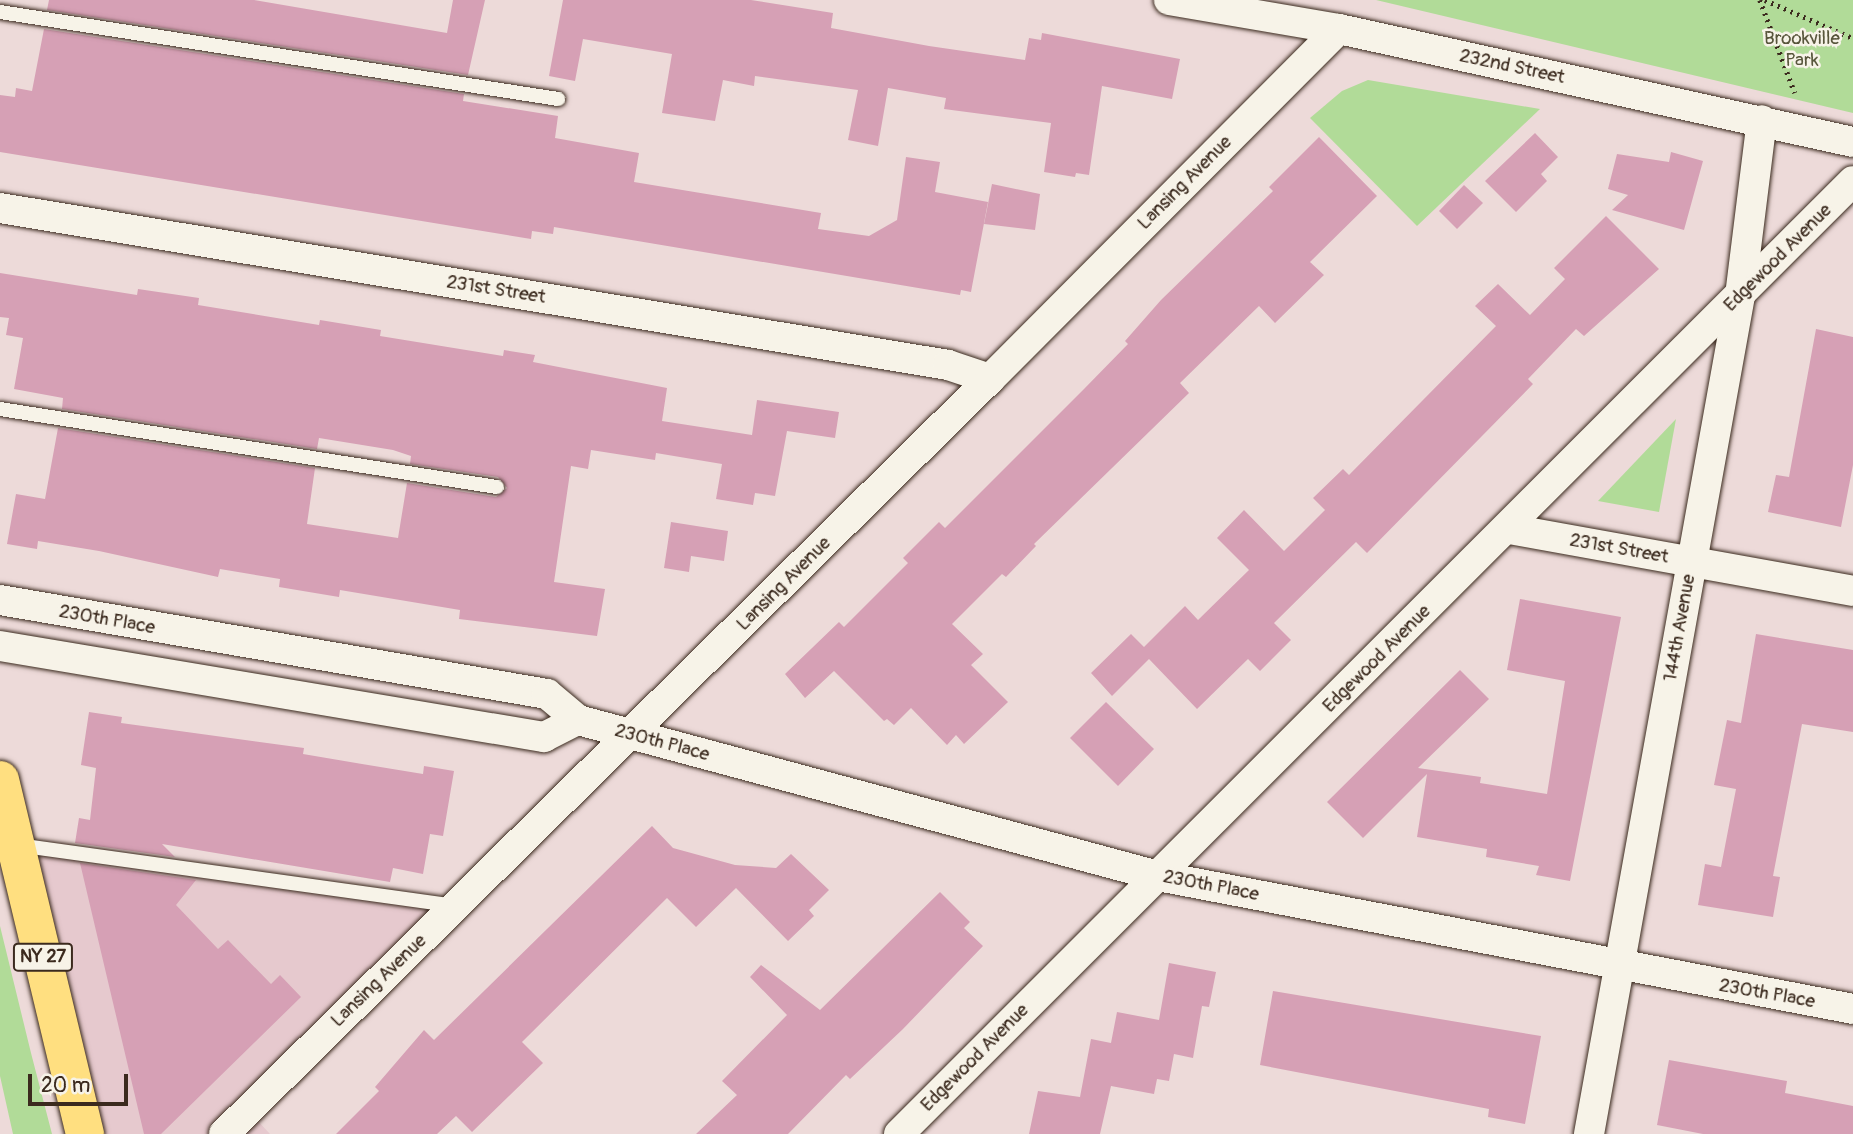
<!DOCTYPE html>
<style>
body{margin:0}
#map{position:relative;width:1853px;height:1134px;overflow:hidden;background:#eddad9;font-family:Pangolin,sans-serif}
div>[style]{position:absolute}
.built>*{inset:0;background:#e6c9ce}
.green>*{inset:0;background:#b1db98}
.building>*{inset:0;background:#d6a0b5}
.path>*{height:4.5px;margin-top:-2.25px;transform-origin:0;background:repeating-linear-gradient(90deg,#3b2a1e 0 2px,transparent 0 7px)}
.roads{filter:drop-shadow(0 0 2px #3b2a1e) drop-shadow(0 0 2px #3b2a1e)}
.lane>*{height:14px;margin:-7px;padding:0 7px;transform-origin:7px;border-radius:7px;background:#f7f3e8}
.street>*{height:30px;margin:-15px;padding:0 15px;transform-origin:15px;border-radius:15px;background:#f7f3e8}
.highway>*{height:38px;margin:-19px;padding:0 19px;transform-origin:19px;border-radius:19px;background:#ffdf80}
span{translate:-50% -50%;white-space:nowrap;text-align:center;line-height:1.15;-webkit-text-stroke:5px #f7f3e8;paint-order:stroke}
.shield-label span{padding:2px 5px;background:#f7f3e8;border:2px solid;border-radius:5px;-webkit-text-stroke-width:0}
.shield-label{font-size:18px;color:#3b2a1e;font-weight:700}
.park-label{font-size:19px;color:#58563c}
.street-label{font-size:19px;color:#3b2a1e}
.scale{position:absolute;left:28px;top:1074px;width:100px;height:32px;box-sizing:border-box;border:4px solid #3b2a1e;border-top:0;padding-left:9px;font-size:21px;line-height:24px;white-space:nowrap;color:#3b2a1e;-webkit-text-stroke:5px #f7f3e8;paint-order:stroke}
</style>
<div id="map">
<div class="built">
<i style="clip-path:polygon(24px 850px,447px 908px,243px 1105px,270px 1134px,93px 1134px)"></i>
</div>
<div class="green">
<i style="clip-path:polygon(1376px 0,1853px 0,1853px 113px)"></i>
<i style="clip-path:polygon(1368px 80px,1540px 109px,1417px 226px,1310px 118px,1342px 91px)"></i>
<i style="clip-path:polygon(1676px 419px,1659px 512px,1598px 501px)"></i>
<i style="clip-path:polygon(0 926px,31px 1053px,52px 1134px,13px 1134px,0 1076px)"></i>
</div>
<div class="building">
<i style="clip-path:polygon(49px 0,254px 0,447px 33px,453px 0,485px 0,468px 75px,47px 10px)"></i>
<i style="clip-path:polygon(563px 0,751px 0,833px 13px,831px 28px,929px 46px,1025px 60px,1029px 38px,1041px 40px,1042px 33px,1180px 59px,1172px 99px,1102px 86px,1089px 175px,1076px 173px,1075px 177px,1044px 172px,1051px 123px,944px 109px,946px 98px,888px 88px,878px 146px,848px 140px,858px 90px,755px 76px,754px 86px,723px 80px,715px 121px,662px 113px,672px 54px,583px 39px,575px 81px,549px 76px)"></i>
<i style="clip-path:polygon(44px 29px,464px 94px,463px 101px,558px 116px,555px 138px,639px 153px,634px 182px,821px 213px,818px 229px,869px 236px,897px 220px,906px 157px,940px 162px,935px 192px,988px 202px,971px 292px,961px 290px,960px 295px,554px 227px,553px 234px,532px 231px,531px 239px,0 152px,0 95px,15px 97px,16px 88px,32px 91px)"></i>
<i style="clip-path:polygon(1535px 133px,1558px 157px,1541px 174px,1547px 181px,1516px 212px,1485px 181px)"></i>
<i style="clip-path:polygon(1319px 137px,1377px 196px,1310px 262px,1324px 275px,1275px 323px,1259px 306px,1180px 383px,1189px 393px,1034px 544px,1036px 546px,1006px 577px,1002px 574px,952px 624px,983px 654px,971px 665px,1008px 702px,964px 744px,956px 735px,947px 745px,911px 708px,894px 725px,887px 719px,884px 721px,834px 671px,805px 698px,785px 674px,839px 622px,844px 627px,908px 563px,903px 558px,939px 522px,945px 528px,1084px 389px,1128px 344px,1125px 341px,1161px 300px,1273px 191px,1269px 187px)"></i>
<i style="clip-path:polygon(1671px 152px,1703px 161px,1684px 230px,1612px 210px,1628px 195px,1608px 189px,1617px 154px,1669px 162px)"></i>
<i style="clip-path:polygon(992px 184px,1040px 194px,1035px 230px,984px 224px)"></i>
<i style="clip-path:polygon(1464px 185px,1483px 203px,1457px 229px,1439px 211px)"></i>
<i style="clip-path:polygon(1606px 216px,1659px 269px,1584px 336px,1576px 329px,1528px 379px,1533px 384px,1367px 553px,1356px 542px,1274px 623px,1291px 640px,1260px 671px,1248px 659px,1197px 709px,1149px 659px,1112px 696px,1091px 673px,1131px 634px,1144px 647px,1185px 606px,1198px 620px,1249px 570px,1217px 538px,1244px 510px,1284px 551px,1325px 510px,1313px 498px,1343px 469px,1349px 475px,1496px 326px,1475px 306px,1498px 284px,1530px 315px,1565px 279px,1554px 268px)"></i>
<i style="clip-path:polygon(0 273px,137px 295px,138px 289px,199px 298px,198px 305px,319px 325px,320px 320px,381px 330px,380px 336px,503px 356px,504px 350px,535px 355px,533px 362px,667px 388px,662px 421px,752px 435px,757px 400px,839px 412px,835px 438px,787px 431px,775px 496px,755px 493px,753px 505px,716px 499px,722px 464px,656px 453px,655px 460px,591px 450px,588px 469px,571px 466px,554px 582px,605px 589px,597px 636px,459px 619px,460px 610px,340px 590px,339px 597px,279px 587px,280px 579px,220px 569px,218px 577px,99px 551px,38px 541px,37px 549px,7px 544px,16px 494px,45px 499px,58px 428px,315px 468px,307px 524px,398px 538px,407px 483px,496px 497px,507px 488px,498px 477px,410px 464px,411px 456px,393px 450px,319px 438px,317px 449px,62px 409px,63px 398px,14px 389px,23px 338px,6px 335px,9px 318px,0 317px)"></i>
<i style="clip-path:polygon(1816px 329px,1853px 337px,1853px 465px,1841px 527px,1768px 512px,1776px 475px,1789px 477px)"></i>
<i style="clip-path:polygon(671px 522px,728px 531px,724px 561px,691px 556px,689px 572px,664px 568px)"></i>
<i style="clip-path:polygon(1520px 599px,1621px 617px,1570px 881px,1536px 875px,1539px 866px,1486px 857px,1487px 849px,1417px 837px,1427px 774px,1363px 838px,1327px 802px,1460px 670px,1489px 699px,1418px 768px,1481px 777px,1480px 783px,1547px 794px,1565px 681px,1507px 670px)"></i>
<i style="clip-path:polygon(1756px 634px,1853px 650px,1853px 732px,1802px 724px,1773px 876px,1780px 877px,1773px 917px,1698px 905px,1705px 864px,1721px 867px,1736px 789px,1714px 785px,1727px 720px,1741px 723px)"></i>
<i style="clip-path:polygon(1106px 702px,1154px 749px,1118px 786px,1070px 738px)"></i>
<i style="clip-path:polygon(89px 712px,122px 717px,121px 723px,304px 748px,303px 754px,362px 764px,423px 774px,424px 766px,454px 771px,443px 836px,430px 834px,423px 874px,393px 868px,390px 882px,162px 844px,175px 857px,75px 843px,79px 818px,90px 820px,96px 768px,81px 765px)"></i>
<i style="clip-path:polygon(652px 826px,673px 848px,735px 865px,776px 868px,791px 854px,829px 890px,809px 910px,814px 916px,788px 941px,736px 888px,696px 927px,667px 898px,522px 1042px,543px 1063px,472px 1132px,456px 1116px,437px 1134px,336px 1134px,379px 1091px,375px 1087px,424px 1030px,434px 1040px)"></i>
<i style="clip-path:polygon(80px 863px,196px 880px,176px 905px,218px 949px,228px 940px,271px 984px,280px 975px,301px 997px,161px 1134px,144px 1134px)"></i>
<i style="clip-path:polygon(940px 892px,970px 922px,964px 928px,983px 946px,903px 1029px,850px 1079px,846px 1075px,788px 1134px,696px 1134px,737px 1095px,722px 1081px,787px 1015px,750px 977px,761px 965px,820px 1010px)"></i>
<i style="clip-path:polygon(1169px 963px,1216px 972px,1209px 1007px,1202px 1006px,1193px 1058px,1174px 1054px,1169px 1081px,1157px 1079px,1154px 1094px,1111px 1086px,1100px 1134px,1029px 1134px,1038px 1091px,1080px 1097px,1091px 1039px,1111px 1043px,1117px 1012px,1159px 1020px)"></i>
<i style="clip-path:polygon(1273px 991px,1541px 1036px,1525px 1124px,1488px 1117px,1489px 1109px,1260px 1065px)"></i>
<i style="clip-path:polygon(1669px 1060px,1787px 1081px,1785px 1093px,1853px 1106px,1853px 1134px,1703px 1134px,1657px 1125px)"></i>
</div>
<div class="path">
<i style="left:1760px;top:0;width:99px;rotate:69.4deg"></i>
<i style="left:1765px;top:0;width:96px;rotate:23.4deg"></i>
</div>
<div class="roads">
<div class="lane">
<i style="left:0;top:12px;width:565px;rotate:8.86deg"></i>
<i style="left:0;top:409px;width:503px;rotate:8.92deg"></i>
<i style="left:17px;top:845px;width:441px;rotate:7.9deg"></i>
</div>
<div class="street">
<i style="left:1169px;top:0;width:172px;rotate:9.7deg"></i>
<i style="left:1339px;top:29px;width:526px;rotate:12.4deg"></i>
<i style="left:0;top:208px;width:961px;rotate:9.4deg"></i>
<i style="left:948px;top:365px;width:44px;rotate:18.4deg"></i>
<i style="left:1509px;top:529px;width:350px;rotate:10.2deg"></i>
<i style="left:0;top:600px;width:555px;rotate:9.75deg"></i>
<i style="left:547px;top:694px;width:40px;rotate:40deg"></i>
<i style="left:578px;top:720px;width:601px;rotate:15.05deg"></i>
<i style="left:1158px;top:876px;width:708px;rotate:10.83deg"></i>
<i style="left:0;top:646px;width:552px;rotate:9.5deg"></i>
<i style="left:544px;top:737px;width:38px;rotate:-27deg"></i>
<i style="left:224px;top:1134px;width:1076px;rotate:-44.59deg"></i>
<i style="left:990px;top:379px;width:494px;rotate:-45.1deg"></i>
<i style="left:899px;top:1134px;width:1348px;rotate:-44.97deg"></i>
<i style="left:1589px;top:1134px;width:851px;rotate:-79.79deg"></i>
<i style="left:1740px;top:296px;width:177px;rotate:-82.9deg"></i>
</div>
<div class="highway">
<i style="left:0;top:780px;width:364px;rotate:76.5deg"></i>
</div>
</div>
<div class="shield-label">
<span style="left:43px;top:957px">NY 27</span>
</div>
<div class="park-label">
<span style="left:1802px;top:50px">Brookville<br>Park</span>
</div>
<div class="street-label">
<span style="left:1512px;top:67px;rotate:12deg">232nd Street</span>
<span style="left:1185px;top:183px;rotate:-45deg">Lansing Avenue</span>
<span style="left:1778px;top:258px;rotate:-45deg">Edgewood Avenue</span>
<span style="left:496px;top:290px;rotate:9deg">231st Street</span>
<span style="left:1619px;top:549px;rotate:10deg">231st Street</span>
<span style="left:784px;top:584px;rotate:-45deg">Lansing Avenue</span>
<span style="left:107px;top:620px;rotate:10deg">230th Place</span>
<span style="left:1680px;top:628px;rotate:-80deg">144th Avenue</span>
<span style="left:1377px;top:659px;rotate:-45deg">Edgewood Avenue</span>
<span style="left:662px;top:743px;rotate:15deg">230th Place</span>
<span style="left:1211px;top:886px;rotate:11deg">230th Place</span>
<span style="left:379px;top:981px;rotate:-44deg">Lansing Avenue</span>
<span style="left:1767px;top:994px;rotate:10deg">230th Place</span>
<span style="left:975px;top:1058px;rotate:-45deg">Edgewood Avenue</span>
</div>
<div class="scale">20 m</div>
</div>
